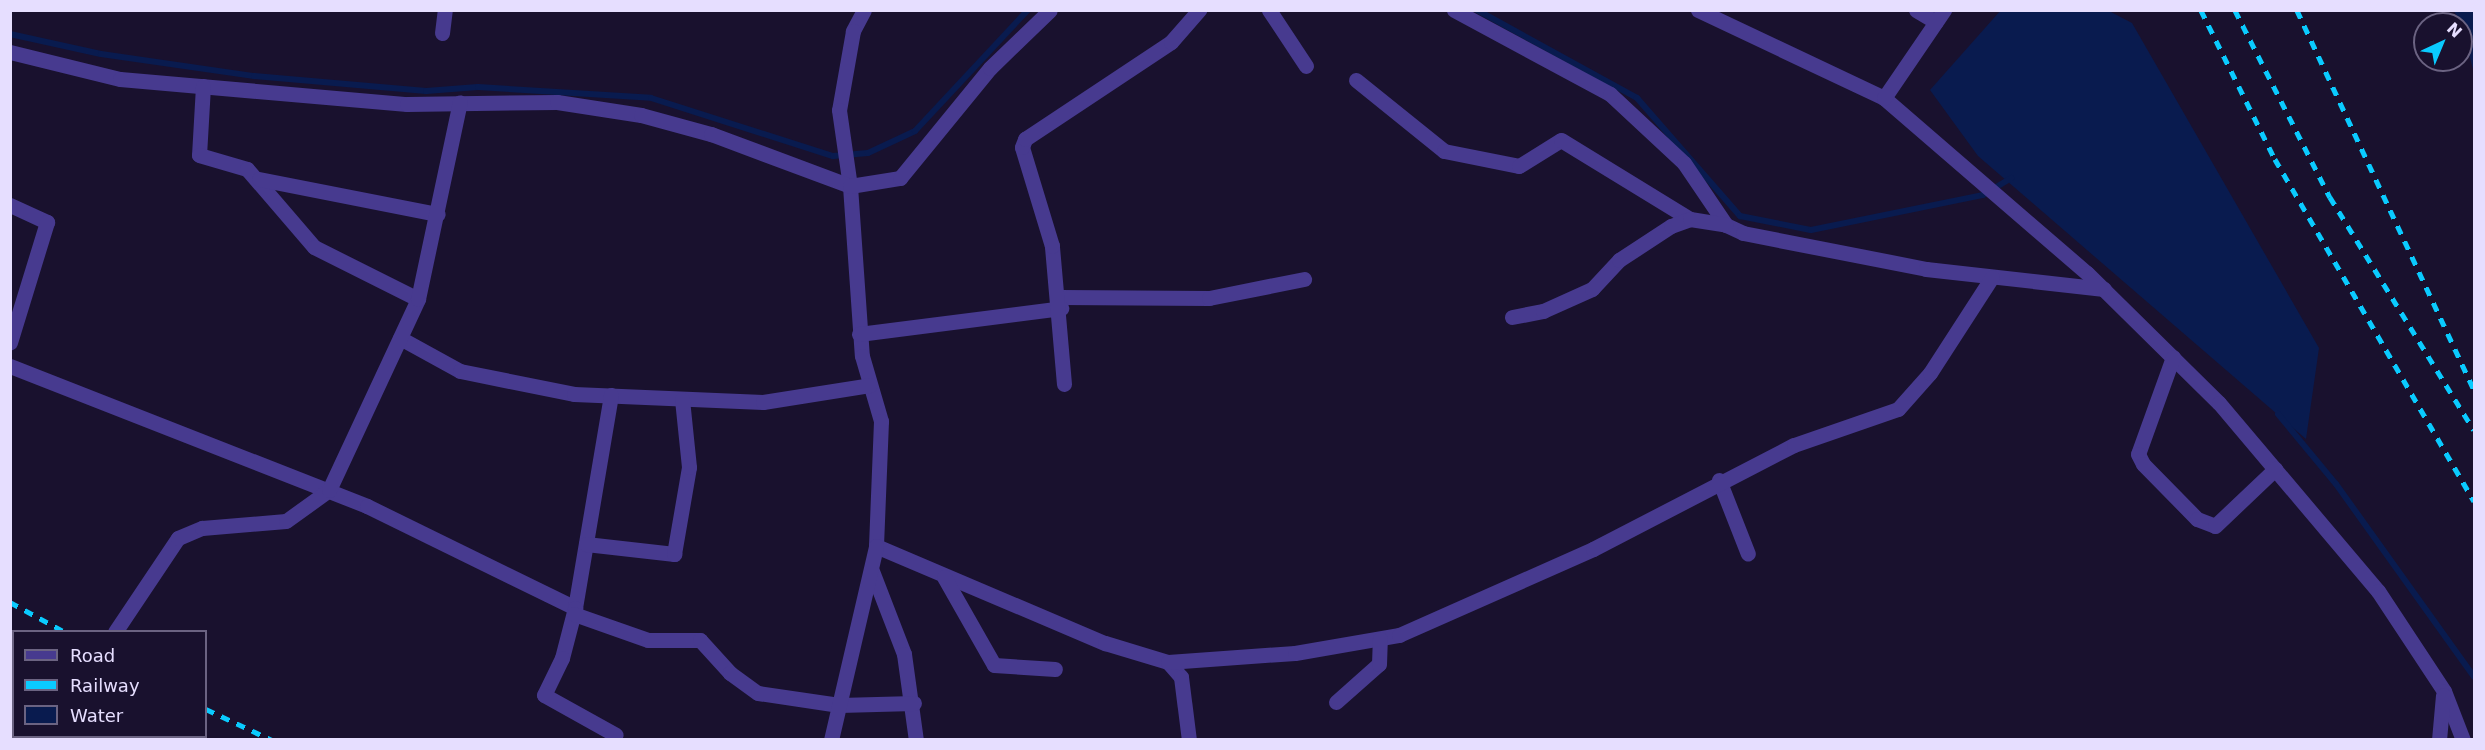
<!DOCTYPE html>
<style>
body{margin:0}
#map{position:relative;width:2485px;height:750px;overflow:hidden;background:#19112e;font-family:"DejaVu Sans",sans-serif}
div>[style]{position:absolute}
.water>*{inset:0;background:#091b4f}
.stream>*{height:6px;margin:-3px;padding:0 3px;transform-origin:3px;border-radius:3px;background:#091b4f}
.minor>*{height:15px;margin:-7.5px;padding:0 7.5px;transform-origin:7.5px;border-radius:7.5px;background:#473a8f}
.rail>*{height:4.5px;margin-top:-2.25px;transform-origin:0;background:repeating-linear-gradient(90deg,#0acbff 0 9px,transparent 0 17px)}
span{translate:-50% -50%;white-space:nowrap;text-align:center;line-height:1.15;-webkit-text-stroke:4.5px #19112e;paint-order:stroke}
.frame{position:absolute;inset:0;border:12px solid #e6deff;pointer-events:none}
.legend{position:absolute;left:12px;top:630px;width:195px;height:108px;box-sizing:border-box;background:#19112e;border:2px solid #6b6382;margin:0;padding:8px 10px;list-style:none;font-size:18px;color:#e6deff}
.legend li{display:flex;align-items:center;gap:12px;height:30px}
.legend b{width:30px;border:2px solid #6b6382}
.north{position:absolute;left:2413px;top:12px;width:60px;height:60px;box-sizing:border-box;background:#19112e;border:2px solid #6b6382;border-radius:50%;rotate:44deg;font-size:16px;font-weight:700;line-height:24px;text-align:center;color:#e6deff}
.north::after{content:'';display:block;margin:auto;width:21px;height:27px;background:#0acbff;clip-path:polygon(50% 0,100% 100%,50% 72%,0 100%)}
</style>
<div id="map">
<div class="water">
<i style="clip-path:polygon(2001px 10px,2109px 11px,2132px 23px,2319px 348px,2306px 439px,1978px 156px,1930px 90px)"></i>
<i style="clip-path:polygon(2454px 11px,2474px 11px,2474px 73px,2461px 24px)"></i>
</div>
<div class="stream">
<i style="left:1477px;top:10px;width:183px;rotate:28.8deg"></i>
<i style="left:1637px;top:98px;width:157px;rotate:48.9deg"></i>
<i style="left:1740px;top:216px;width:72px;rotate:11.2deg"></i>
<i style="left:1811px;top:230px;width:176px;rotate:-11.5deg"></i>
<i style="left:1983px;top:195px;width:33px;rotate:-31deg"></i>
<i style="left:10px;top:34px;width:93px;rotate:12.4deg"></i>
<i style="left:101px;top:54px;width:155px;rotate:8.2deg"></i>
<i style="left:254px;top:76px;width:173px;rotate:5deg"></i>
<i style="left:426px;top:91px;width:52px;rotate:-4.4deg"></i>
<i style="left:478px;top:87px;width:173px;rotate:3.6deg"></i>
<i style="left:651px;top:98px;width:191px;rotate:17.7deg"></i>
<i style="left:833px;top:156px;width:35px;rotate:-5deg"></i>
<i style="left:868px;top:153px;width:52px;rotate:-25.1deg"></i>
<i style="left:915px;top:131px;width:166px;rotate:-47deg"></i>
<i style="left:2278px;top:414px;width:91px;rotate:50.4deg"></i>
<i style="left:2336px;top:484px;width:237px;rotate:54.4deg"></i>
</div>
<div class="minor">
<i style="left:864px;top:10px;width:24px;rotate:118deg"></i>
<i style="left:853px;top:31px;width:80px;rotate:100deg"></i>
<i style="left:839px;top:110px;width:77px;rotate:81.8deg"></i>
<i style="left:850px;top:186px;width:170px;rotate:86deg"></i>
<i style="left:862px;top:356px;width:68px;rotate:73.7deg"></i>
<i style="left:881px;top:421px;width:125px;rotate:92.3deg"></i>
<i style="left:876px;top:546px;width:249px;rotate:23deg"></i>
<i style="left:1105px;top:643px;width:66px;rotate:16.8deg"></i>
<i style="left:1168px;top:662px;width:20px;rotate:49deg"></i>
<i style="left:1181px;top:677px;width:64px;rotate:82.8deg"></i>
<i style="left:1269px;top:10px;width:67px;rotate:56.5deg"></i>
<i style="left:1454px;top:10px;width:177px;rotate:28.3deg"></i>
<i style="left:1610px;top:94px;width:101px;rotate:43deg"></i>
<i style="left:1684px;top:163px;width:75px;rotate:55.9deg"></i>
<i style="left:1726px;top:225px;width:19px;rotate:25deg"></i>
<i style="left:1743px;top:233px;width:187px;rotate:11.1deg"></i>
<i style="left:1926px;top:269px;width:179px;rotate:6.4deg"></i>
<i style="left:1698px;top:10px;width:206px;rotate:25.3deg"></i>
<i style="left:1884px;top:98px;width:268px;rotate:40.8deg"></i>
<i style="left:2087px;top:273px;width:185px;rotate:44.6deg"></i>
<i style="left:2219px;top:403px;width:246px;rotate:49.8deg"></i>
<i style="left:2378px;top:591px;width:120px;rotate:56.6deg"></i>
<i style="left:2444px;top:691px;width:53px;rotate:68.8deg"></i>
<i style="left:1916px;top:10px;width:23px;rotate:31deg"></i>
<i style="left:442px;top:33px;width:23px;rotate:-83deg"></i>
<i style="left:10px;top:52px;width:113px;rotate:13.8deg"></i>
<i style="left:120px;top:79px;width:288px;rotate:5deg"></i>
<i style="left:407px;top:104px;width:150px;rotate:-0.8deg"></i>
<i style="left:557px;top:102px;width:85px;rotate:8.8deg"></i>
<i style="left:641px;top:115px;width:73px;rotate:15.2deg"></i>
<i style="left:711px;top:134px;width:148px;rotate:20.5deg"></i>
<i style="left:850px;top:186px;width:51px;rotate:-9.1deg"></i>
<i style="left:900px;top:178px;width:142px;rotate:-50.7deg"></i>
<i style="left:990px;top:68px;width:83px;rotate:-44deg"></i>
<i style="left:1356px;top:80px;width:113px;rotate:38.9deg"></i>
<i style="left:1444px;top:151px;width:76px;rotate:11.3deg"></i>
<i style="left:1519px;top:166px;width:49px;rotate:-31.8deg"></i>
<i style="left:1561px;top:140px;width:151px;rotate:31.5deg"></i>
<i style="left:203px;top:86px;width:69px;rotate:93.3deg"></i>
<i style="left:199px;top:155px;width:50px;rotate:16.3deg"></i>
<i style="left:247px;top:169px;width:103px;rotate:49.3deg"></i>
<i style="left:314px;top:247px;width:116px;rotate:26.6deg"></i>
<i style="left:1884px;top:98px;width:107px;rotate:-55.7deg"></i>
<i style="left:259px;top:179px;width:182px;rotate:11.1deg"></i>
<i style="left:10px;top:205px;width:41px;rotate:24.7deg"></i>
<i style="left:47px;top:222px;width:126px;rotate:107.1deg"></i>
<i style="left:1060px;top:297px;width:149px;rotate:0.4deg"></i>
<i style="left:1209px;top:298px;width:97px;rotate:-11.3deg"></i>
<i style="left:1512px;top:317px;width:32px;rotate:-11deg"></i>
<i style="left:1543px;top:311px;width:54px;rotate:-24.2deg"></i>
<i style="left:1592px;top:289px;width:40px;rotate:-47deg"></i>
<i style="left:1619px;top:260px;width:62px;rotate:-33.2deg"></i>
<i style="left:1671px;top:226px;width:20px;rotate:-20deg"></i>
<i style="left:1690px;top:219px;width:36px;rotate:9deg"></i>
<i style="left:859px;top:334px;width:204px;rotate:-7.3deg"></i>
<i style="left:400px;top:338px;width:68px;rotate:28.8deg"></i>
<i style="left:460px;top:371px;width:116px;rotate:11.4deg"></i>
<i style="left:574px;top:394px;width:189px;rotate:2.4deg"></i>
<i style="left:763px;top:402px;width:108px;rotate:-9deg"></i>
<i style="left:2173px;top:357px;width:103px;rotate:109.8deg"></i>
<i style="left:2138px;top:454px;width:11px;rotate:63deg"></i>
<i style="left:2143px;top:464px;width:77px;rotate:45.5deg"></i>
<i style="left:2197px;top:519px;width:19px;rotate:21deg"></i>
<i style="left:2215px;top:526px;width:83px;rotate:-43.5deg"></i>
<i style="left:10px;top:366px;width:383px;rotate:21.4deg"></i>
<i style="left:367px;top:506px;width:232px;rotate:26.1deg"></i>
<i style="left:1064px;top:384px;width:139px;rotate:-95deg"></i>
<i style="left:1052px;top:246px;width:103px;rotate:-106.9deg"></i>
<i style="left:1022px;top:147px;width:9px;rotate:-69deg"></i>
<i style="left:1025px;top:139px;width:175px;rotate:-33.6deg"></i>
<i style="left:1171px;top:42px;width:43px;rotate:-48.8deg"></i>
<i style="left:611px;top:395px;width:216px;rotate:99.6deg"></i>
<i style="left:575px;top:608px;width:52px;rotate:104.6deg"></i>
<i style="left:562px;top:658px;width:41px;rotate:115.9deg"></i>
<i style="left:544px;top:695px;width:82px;rotate:29.1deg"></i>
<i style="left:1719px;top:480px;width:79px;rotate:68.6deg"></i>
<i style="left:586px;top:544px;width:89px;rotate:6.5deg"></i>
<i style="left:674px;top:554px;width:88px;rotate:-80.2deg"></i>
<i style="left:689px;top:467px;width:68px;rotate:-95.9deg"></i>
<i style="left:872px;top:571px;width:89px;rotate:68.9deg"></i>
<i style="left:904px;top:654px;width:87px;rotate:82.1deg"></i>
<i style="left:944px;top:577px;width:101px;rotate:60.4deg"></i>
<i style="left:994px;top:665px;width:61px;rotate:3.8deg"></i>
<i style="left:574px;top:614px;width:78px;rotate:19.4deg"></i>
<i style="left:648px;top:640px;width:52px"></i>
<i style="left:700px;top:640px;width:45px;rotate:47.7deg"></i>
<i style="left:730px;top:673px;width:34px;rotate:36deg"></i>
<i style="left:758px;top:693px;width:82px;rotate:8.4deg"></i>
<i style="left:839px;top:705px;width:75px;rotate:-1.5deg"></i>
<i style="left:115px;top:632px;width:113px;rotate:-56.2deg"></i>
<i style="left:178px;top:538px;width:26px;rotate:-23deg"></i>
<i style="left:202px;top:528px;width:84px;rotate:-4.8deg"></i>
<i style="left:286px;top:521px;width:53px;rotate:-35.8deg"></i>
<i style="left:329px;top:490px;width:211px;rotate:-65deg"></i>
<i style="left:418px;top:299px;width:201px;rotate:-78deg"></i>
<i style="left:1168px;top:662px;width:127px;rotate:-4.1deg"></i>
<i style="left:1295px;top:653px;width:106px;rotate:-9.8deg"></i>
<i style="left:1399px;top:635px;width:212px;rotate:-23.9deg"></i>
<i style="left:1593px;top:549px;width:226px;rotate:-27.4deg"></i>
<i style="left:1794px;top:445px;width:110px;rotate:-19.1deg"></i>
<i style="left:1898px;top:409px;width:48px;rotate:-48.4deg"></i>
<i style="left:1930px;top:373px;width:114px;rotate:-57.1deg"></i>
<i style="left:1336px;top:702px;width:57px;rotate:-41.5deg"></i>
<i style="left:1379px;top:664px;width:25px;rotate:-88deg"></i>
<i style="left:10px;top:737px;width:12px;rotate:14deg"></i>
<i style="left:34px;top:740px;width:9px;rotate:-27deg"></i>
<i style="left:831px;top:740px;width:199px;rotate:-76.9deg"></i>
<i style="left:2439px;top:740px;width:45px;rotate:-84.9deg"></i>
</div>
<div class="rail">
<i style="left:2201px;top:10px;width:166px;rotate:63.6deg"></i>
<i style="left:2275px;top:159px;width:396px;rotate:59.8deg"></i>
<i style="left:2235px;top:10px;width:210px;rotate:63.1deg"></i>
<i style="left:2330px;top:197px;width:274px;rotate:58.3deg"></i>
<i style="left:2297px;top:10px;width:419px;rotate:65deg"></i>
<i style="left:10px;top:602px;width:63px;rotate:28.6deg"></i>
<i style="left:206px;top:709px;width:73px;rotate:25.2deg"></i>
</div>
<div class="frame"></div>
<ul class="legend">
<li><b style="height:8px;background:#473a8f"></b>Road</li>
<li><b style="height:8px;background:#0acbff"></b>Railway</li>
<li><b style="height:16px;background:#091b4f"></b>Water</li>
</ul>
<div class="north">N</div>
</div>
